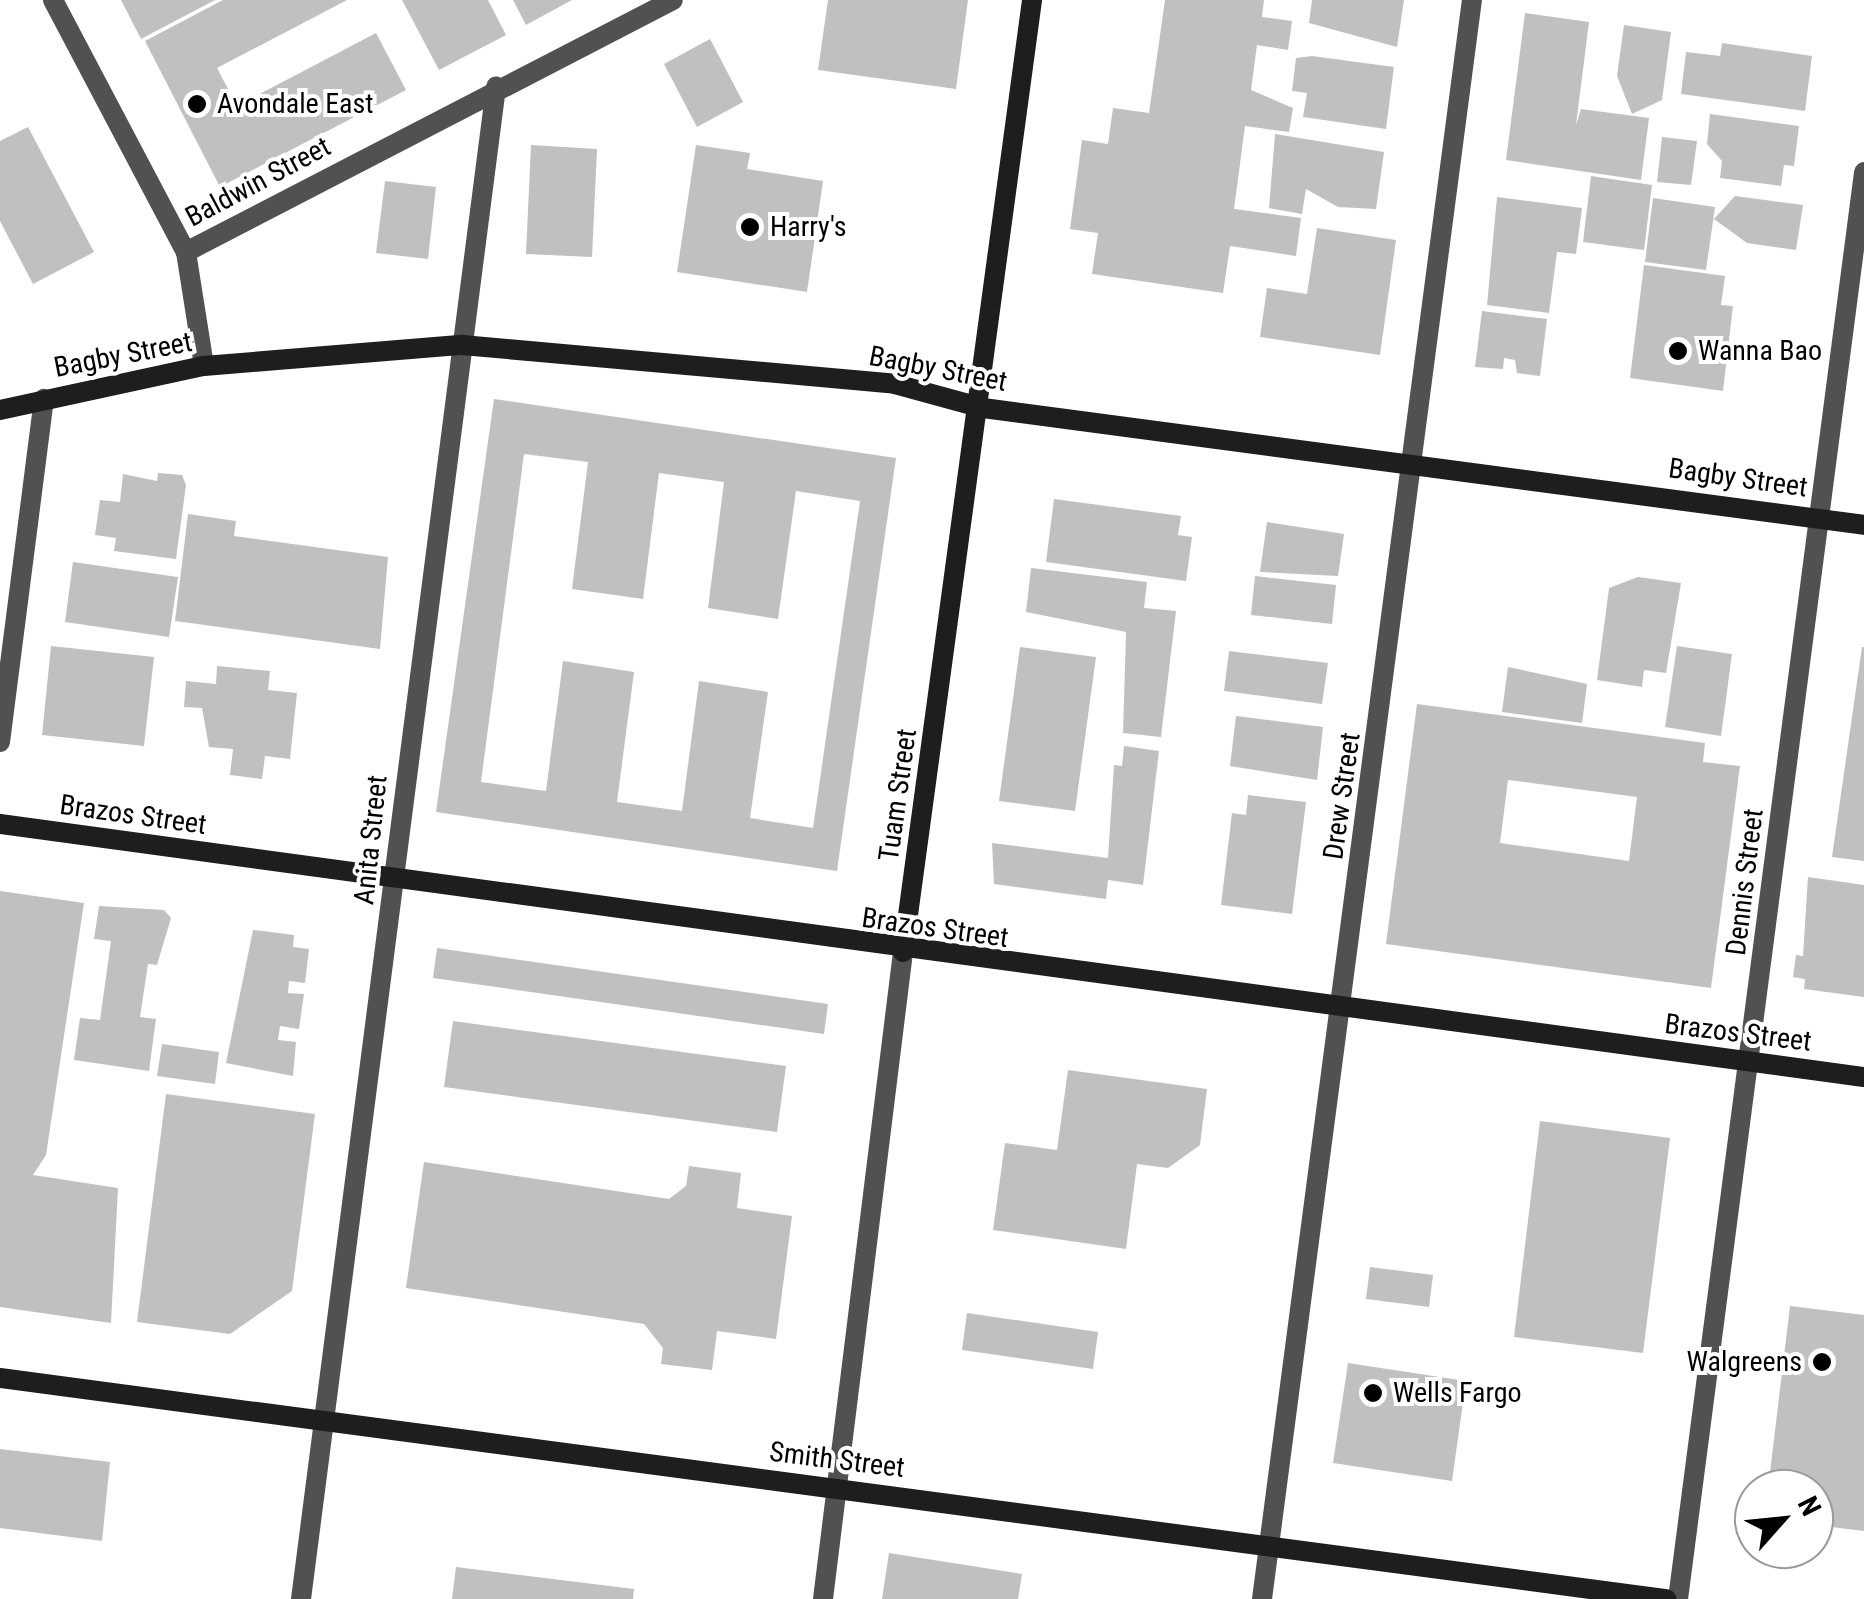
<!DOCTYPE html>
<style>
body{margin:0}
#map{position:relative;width:1864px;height:1599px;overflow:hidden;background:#fff;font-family:"Roboto Condensed",sans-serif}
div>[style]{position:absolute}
.building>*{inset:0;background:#c0c0c0}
.street>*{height:20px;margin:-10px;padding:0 10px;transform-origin:10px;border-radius:10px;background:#515151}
.secondary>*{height:20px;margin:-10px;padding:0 10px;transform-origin:10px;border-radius:10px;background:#1e1e1e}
.dots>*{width:28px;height:28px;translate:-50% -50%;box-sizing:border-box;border:5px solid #fff;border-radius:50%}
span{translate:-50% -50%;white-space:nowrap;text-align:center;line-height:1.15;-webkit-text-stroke:8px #fff;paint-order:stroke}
.poi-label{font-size:28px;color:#000}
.left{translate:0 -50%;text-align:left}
.right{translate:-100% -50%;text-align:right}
.street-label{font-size:28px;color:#000}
.north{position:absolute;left:1734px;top:1469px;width:100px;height:100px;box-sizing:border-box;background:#fff;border:2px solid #999;border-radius:50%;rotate:63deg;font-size:28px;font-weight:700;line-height:40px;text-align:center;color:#000}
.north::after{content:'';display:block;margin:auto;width:35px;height:45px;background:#000;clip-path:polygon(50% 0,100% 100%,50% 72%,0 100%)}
</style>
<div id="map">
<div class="building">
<i style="clip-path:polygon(121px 0,215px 0,141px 39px)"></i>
<i style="clip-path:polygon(223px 0,347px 0,217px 68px,237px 106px,376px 33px,406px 90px,220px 187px,145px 41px)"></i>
<i style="clip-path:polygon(402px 0,488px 0,506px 35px,439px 70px)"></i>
<i style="clip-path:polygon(513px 0,572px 0,526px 25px)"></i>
<i style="clip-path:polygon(828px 0,968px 0,956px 89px,818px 70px)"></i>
<i style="clip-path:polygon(1165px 0,1264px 0,1262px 17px,1292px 21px,1288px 50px,1257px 45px,1251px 90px,1293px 108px,1289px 132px,1245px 126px,1234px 209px,1301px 218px,1296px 256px,1230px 246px,1223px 293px,1092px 274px,1098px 233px,1070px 229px,1082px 140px,1108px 144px,1113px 108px,1149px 113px)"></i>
<i style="clip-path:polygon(1312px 0,1404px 0,1397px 47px,1309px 23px)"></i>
<i style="clip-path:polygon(1525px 13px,1589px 22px,1576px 125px,1581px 109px,1649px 118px,1641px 180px,1506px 160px)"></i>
<i style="clip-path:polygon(1624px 25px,1671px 32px,1662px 100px,1632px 114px,1617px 76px)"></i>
<i style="clip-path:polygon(710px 39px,743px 102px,697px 127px,664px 64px)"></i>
<i style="clip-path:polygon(1722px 43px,1812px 56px,1805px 111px,1681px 94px,1686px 52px,1720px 56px)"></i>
<i style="clip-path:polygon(1312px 56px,1394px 67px,1386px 129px,1303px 117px,1307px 93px,1292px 91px,1296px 58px)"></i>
<i style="clip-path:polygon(1710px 114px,1799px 126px,1794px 166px,1784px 165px,1781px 186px,1720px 178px,1722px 161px,1707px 144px)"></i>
<i style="clip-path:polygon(28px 127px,94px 252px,33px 284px,0 221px,0 141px)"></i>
<i style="clip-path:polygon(1275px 134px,1384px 152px,1376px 209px,1338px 207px,1306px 189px,1302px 214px,1269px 208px)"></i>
<i style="clip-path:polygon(1662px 137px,1697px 141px,1691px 185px,1657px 182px)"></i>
<i style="clip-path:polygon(531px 145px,597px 149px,592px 257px,526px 254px)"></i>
<i style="clip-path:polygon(696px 145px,750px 153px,747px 169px,823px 181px,807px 292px,677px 272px)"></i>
<i style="clip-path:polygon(1591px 176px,1652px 185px,1644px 250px,1583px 242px)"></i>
<i style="clip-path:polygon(385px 181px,436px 187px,428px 259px,376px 253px)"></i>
<i style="clip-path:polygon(1735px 196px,1803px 205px,1796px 250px,1747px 243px,1714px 219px)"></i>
<i style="clip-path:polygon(1497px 197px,1582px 208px,1576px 254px,1557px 252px,1549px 313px,1487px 305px)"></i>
<i style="clip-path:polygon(1653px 198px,1715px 207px,1706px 270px,1645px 262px)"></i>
<i style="clip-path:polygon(1317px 228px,1396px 240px,1380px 355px,1260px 337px,1267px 288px,1307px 294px)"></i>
<i style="clip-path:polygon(1644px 265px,1725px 276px,1721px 305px,1733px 306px,1723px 391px,1630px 378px)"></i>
<i style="clip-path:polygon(1482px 311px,1547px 319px,1540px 376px,1517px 373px,1515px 360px,1504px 358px,1503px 369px,1475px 367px)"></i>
<i style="clip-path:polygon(evenodd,494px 399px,896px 458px,837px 871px,436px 812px,494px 399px,524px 454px,588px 462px,572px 589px,643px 599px,659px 473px,724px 482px,708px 608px,778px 619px,796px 491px,860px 501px,813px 828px,750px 818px,768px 692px,699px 681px,682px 811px,617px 802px,634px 672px,563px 661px,546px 791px,481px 782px,524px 454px)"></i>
<i style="clip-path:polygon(158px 473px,182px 475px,186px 485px,176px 559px,114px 551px,116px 538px,95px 535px,100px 500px,120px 502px,123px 474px,157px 481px)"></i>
<i style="clip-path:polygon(1054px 499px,1181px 516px,1178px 535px,1192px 537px,1186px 581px,1046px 562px)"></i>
<i style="clip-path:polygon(188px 514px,236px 521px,234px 536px,388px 557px,380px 649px,175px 621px)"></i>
<i style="clip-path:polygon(1267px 522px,1344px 534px,1338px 576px,1260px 572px)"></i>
<i style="clip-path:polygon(73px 562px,178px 577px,169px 637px,65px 622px)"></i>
<i style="clip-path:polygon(1031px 568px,1147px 582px,1144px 608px,1176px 611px,1161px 737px,1123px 733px,1126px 632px,1026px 612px)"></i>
<i style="clip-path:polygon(1255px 576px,1336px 585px,1332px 624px,1251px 615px)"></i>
<i style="clip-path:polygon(1638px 577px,1681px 583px,1666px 673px,1644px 670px,1642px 687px,1597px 680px,1609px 588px)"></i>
<i style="clip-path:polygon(51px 646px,154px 657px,144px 746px,42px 735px)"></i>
<i style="clip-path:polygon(1677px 646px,1732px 654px,1721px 736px,1665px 727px)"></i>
<i style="clip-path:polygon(1020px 647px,1096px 657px,1075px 811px,999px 801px)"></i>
<i style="clip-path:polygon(1862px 647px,1864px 647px,1864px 861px,1832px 857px)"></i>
<i style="clip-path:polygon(1229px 651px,1328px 663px,1322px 704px,1224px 691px)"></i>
<i style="clip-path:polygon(217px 666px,270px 671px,268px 690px,297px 693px,290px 759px,265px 756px,262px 779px,230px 775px,233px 749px,209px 747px,202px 708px,184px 707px,186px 681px,216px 684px)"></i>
<i style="clip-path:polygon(1508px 667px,1587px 684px,1582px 723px,1502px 712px)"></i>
<i style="clip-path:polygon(evenodd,1417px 704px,1705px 743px,1703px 762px,1740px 766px,1711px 988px,1386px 944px,1417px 704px,1508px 780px,1637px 797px,1629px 861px,1500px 843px,1508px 780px)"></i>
<i style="clip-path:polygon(1236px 716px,1323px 727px,1317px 780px,1230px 766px)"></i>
<i style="clip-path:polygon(1124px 746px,1159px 751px,1143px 885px,1108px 880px,1106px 899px,994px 884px,992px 843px,1108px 858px,1114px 765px,1122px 766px)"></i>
<i style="clip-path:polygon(1248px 795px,1306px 802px,1292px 914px,1221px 905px,1232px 813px,1246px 815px)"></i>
<i style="clip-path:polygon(1808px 877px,1864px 885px,1864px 997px,1804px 989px,1805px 979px,1793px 977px,1796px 955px,1803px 956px)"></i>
<i style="clip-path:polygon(0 891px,84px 903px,46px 1155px,33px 1175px,118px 1188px,111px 1323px,0 1307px)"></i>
<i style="clip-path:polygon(99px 906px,164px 910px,171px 918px,157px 965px,148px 964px,140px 1017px,156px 1019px,149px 1071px,74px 1060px,80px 1018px,100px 1020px,111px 941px,94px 939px)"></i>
<i style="clip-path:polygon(253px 930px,294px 935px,293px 947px,309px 949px,305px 983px,289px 981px,288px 993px,304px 994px,299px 1029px,280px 1026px,278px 1040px,296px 1042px,293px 1076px,226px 1063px)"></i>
<i style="clip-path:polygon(437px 948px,828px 1004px,824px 1034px,433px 978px)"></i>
<i style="clip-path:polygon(453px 1021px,786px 1066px,777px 1132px,444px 1087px)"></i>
<i style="clip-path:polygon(162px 1044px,219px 1052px,215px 1084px,157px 1076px)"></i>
<i style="clip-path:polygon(1068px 1070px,1207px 1089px,1200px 1145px,1168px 1168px,1137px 1164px,1126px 1249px,993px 1230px,1005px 1143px,1057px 1150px)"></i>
<i style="clip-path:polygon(166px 1094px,315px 1114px,292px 1291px,230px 1334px,137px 1322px)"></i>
<i style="clip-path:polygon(1540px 1121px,1670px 1138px,1643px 1353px,1514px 1337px)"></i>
<i style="clip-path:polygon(424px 1162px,669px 1199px,686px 1186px,689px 1166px,741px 1173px,737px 1208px,792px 1216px,776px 1339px,717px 1331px,712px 1370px,661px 1364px,663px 1348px,644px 1324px,406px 1288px)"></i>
<i style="clip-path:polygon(1370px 1267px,1433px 1275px,1429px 1307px,1366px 1299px)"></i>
<i style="clip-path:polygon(1790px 1306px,1864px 1315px,1864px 1531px,1814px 1525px,1814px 1489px,1768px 1489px)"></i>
<i style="clip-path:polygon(967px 1313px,1098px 1332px,1093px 1369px,962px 1350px)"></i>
<i style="clip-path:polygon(1348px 1363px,1466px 1381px,1452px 1481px,1333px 1463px)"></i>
<i style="clip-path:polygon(0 1449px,110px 1462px,102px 1541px,0 1528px)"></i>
<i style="clip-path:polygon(889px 1553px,1022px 1574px,1018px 1599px,882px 1599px)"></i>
<i style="clip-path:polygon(456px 1567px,634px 1589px,633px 1599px,452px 1599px)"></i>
</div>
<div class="street">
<i style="left:53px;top:0;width:285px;rotate:62.2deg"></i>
<i style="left:186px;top:252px;width:115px;rotate:81deg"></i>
<i style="left:186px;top:252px;width:548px;rotate:-27.36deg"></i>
<i style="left:0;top:742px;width:346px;rotate:-82.7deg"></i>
<i style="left:301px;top:1599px;width:1525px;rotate:-82.65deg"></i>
<i style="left:823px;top:1599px;width:652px;rotate:-82.95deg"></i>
<i style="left:1262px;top:1599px;width:1613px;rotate:-82.52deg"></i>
<i style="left:1678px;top:1599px;width:1439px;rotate:-82.57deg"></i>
</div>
<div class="secondary">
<i style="left:0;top:410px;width:209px;rotate:-12.2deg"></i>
<i style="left:204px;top:366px;width:259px;rotate:-4.7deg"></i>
<i style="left:462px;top:345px;width:435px;rotate:5.1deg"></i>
<i style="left:895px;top:384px;width:91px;rotate:15.3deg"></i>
<i style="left:983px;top:408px;width:889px;rotate:7.56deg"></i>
<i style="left:0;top:824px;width:1881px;rotate:7.73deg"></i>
<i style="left:903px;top:952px;width:961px;rotate:-82.28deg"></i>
<i style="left:0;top:1378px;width:1681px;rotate:7.56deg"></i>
</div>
<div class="dots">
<i style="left:197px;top:104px;background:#000"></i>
<i style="left:750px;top:227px;background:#000"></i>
<i style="left:1678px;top:351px;background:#000"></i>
<i style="left:1822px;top:1362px;background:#000"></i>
<i style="left:1373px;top:1393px;background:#000"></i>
</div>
<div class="poi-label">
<span class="left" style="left:217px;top:104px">Avondale East</span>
<span class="left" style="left:770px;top:227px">Harry's</span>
<span class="left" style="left:1698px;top:351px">Wanna Bao</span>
<span class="right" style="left:1802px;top:1362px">Walgreens</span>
<span class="left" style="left:1393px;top:1393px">Wells Fargo</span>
</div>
<div class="street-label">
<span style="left:258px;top:182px;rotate:-28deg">Baldwin Street</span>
<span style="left:123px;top:355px;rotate:-11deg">Bagby Street</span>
<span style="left:938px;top:369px;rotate:11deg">Bagby Street</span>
<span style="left:1738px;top:478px;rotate:8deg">Bagby Street</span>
<span style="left:898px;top:795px;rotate:-82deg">Tuam Street</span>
<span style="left:1342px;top:796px;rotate:-82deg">Drew Street</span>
<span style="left:133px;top:815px;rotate:8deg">Brazos Street</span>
<span style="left:371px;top:840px;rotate:-84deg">Anita Street</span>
<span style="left:1745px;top:882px;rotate:-83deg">Dennis Street</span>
<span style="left:935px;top:928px;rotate:8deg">Brazos Street</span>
<span style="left:1738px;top:1033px;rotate:7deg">Brazos Street</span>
<span style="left:837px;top:1460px;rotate:7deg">Smith Street</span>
</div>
<div class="north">N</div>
</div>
